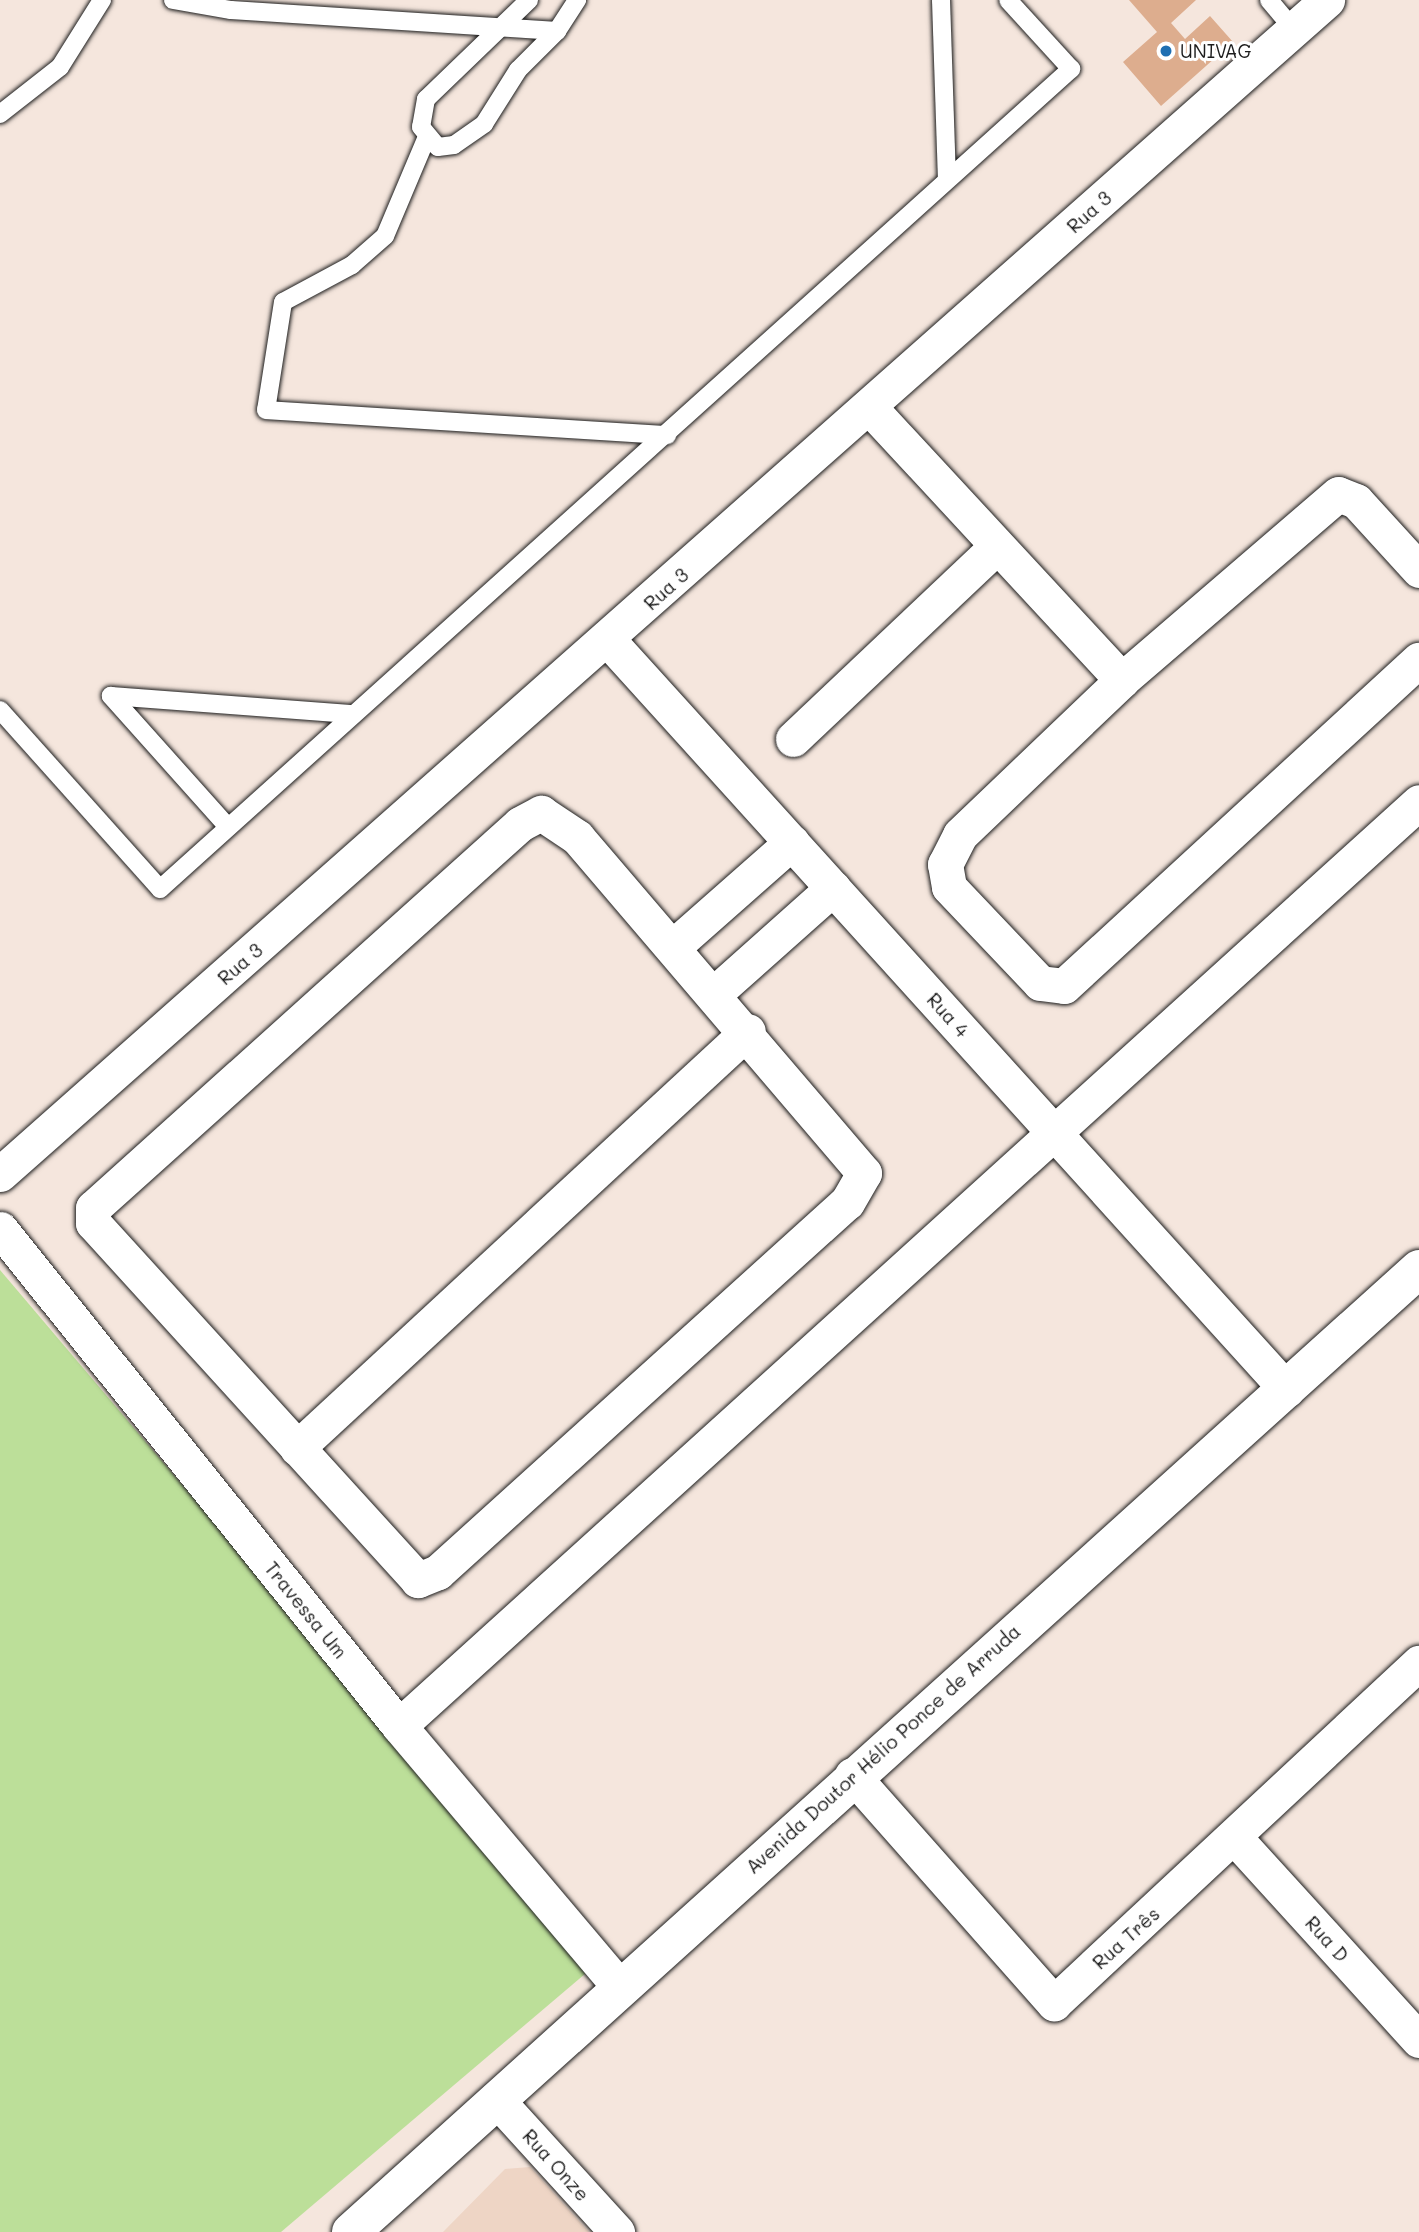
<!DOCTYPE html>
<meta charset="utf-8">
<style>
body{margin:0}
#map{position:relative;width:1419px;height:2232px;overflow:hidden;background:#f5e6dd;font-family:Mali,sans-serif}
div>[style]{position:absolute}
.built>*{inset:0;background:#eed5c5}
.green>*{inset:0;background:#bcdf99}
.building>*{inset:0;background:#ddad8e}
.roads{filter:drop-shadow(0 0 2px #1c1c1c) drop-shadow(0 0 2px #1c1c1c)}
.service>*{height:18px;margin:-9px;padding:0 9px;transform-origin:9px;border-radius:9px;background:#fff}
.minor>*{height:35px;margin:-17.5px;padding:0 17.5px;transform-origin:17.5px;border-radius:17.5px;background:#fff}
.tertiary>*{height:38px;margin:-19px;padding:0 19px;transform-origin:19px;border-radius:19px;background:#fff}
.dots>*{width:19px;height:19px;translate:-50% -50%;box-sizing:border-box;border:4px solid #fff;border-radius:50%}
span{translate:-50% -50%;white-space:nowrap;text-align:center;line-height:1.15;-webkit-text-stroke:6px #fff;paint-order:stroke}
.poi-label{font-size:19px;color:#1c1c1c}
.left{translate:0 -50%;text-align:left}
.street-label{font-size:19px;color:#1c1c1c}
</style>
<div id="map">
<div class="built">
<i style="clip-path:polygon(530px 2167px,589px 2232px,443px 2232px,505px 2169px)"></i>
</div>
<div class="green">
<i style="clip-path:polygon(0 1270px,592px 1968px,281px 2232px,0 2232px)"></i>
</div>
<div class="building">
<i style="clip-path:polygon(1129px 0,1196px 0,1171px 23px,1185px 39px,1210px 16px,1233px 42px,1161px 106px,1123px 62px,1157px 32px)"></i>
</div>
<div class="roads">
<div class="service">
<i style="left:173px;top:0;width:59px;rotate:9.8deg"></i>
<i style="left:231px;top:10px;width:327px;rotate:3.7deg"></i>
<i style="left:529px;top:0;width:143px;rotate:136.1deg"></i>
<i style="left:426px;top:99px;width:28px;rotate:100deg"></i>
<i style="left:421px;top:127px;width:26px;rotate:50deg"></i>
<i style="left:438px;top:147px;width:16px;rotate:-7deg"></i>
<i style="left:454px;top:145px;width:37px;rotate:-35deg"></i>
<i style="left:484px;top:124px;width:64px;rotate:-57.8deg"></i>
<i style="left:518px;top:70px;width:55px;rotate:-45deg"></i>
<i style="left:557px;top:31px;width:37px;rotate:-57deg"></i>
<i style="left:941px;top:0;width:179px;rotate:88.1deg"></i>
<i style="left:1269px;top:0;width:38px;rotate:50deg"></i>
<i style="left:0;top:114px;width:76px;rotate:-38.1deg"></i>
<i style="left:60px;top:67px;width:79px;rotate:-57.9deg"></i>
<i style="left:426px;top:139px;width:105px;rotate:112.9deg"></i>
<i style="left:385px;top:236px;width:44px;rotate:138.7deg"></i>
<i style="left:352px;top:265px;width:78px;rotate:151.8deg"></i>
<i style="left:283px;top:302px;width:109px;rotate:98.9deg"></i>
<i style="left:266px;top:410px;width:402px;rotate:3.6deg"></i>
<i style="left:0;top:710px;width:240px;rotate:48.2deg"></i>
<i style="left:160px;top:889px;width:1226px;rotate:-41.99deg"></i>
<i style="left:1071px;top:69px;width:93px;rotate:-132.4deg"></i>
<i style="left:228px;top:827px;width:176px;rotate:-131.8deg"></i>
<i style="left:111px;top:696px;width:243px;rotate:4.3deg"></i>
</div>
<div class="minor">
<i style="left:870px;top:408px;width:371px;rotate:47.2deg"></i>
<i style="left:1419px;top:570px;width:93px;rotate:-132.4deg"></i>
<i style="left:1356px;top:501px;width:19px;rotate:-159deg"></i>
<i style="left:1338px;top:494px;width:285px;rotate:139.3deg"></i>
<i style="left:1122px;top:680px;width:224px;rotate:136.3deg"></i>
<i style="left:960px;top:835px;width:33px;rotate:117deg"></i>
<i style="left:945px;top:864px;width:23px;rotate:80deg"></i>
<i style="left:949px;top:887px;width:132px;rotate:46.5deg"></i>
<i style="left:1040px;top:983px;width:24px;rotate:7deg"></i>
<i style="left:1064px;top:986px;width:482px;rotate:-42.6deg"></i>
<i style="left:609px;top:641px;width:1010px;rotate:47.85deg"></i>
<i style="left:793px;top:739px;width:279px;rotate:-43.4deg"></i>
<i style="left:541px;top:813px;width:43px;rotate:33.7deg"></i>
<i style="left:577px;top:837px;width:442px;rotate:49.5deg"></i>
<i style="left:864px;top:1173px;width:34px;rotate:120deg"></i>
<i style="left:847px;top:1202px;width:552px;rotate:137.87deg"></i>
<i style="left:438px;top:1572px;width:22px;rotate:158deg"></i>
<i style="left:418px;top:1580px;width:483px;rotate:-132.3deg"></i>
<i style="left:93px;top:1223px;width:15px;rotate:-90deg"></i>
<i style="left:93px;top:1208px;width:574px;rotate:-41.96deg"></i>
<i style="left:520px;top:824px;width:24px;rotate:-28deg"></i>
<i style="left:674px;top:946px;width:157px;rotate:-41.4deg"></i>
<i style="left:715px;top:993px;width:158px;rotate:-41.7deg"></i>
<i style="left:0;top:1174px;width:1772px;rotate:-41.5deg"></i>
<i style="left:0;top:1229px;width:637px;rotate:51.24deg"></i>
<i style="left:399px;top:1726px;width:341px;rotate:49.8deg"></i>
<i style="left:297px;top:1448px;width:614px;rotate:-42.76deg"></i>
<i style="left:399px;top:1726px;width:1376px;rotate:-42.17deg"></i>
<i style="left:852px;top:1775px;width:305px;rotate:48.5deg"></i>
<i style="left:1054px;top:2003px;width:499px;rotate:-43deg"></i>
<i style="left:1235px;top:1838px;width:273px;rotate:47.7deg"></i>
<i style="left:496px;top:2099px;width:180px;rotate:47.7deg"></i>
</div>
<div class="tertiary">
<i style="left:351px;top:2232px;width:1438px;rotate:-42.04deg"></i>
</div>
</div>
<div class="dots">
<i style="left:1166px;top:51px;background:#1f6fb2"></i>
</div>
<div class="poi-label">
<span class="left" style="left:1180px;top:51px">UNIVAG</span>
</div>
<div class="street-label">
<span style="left:1089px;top:212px;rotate:-42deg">Rua 3</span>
<span style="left:666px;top:589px;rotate:-42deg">Rua 3</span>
<span style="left:240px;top:964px;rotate:-41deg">Rua 3</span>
<span style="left:948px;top:1015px;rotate:48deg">Rua 4</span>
<span style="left:306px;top:1610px;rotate:51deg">Travessa Um</span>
<span style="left:883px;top:1749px;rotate:-42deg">Avenida Doutor Hélio Ponce de Arruda</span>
<span style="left:1126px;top:1938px;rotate:-42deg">Rua Três</span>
<span style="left:1327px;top:1939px;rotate:48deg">Rua D</span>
<span style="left:556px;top:2165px;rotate:48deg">Rua Onze</span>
</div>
</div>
